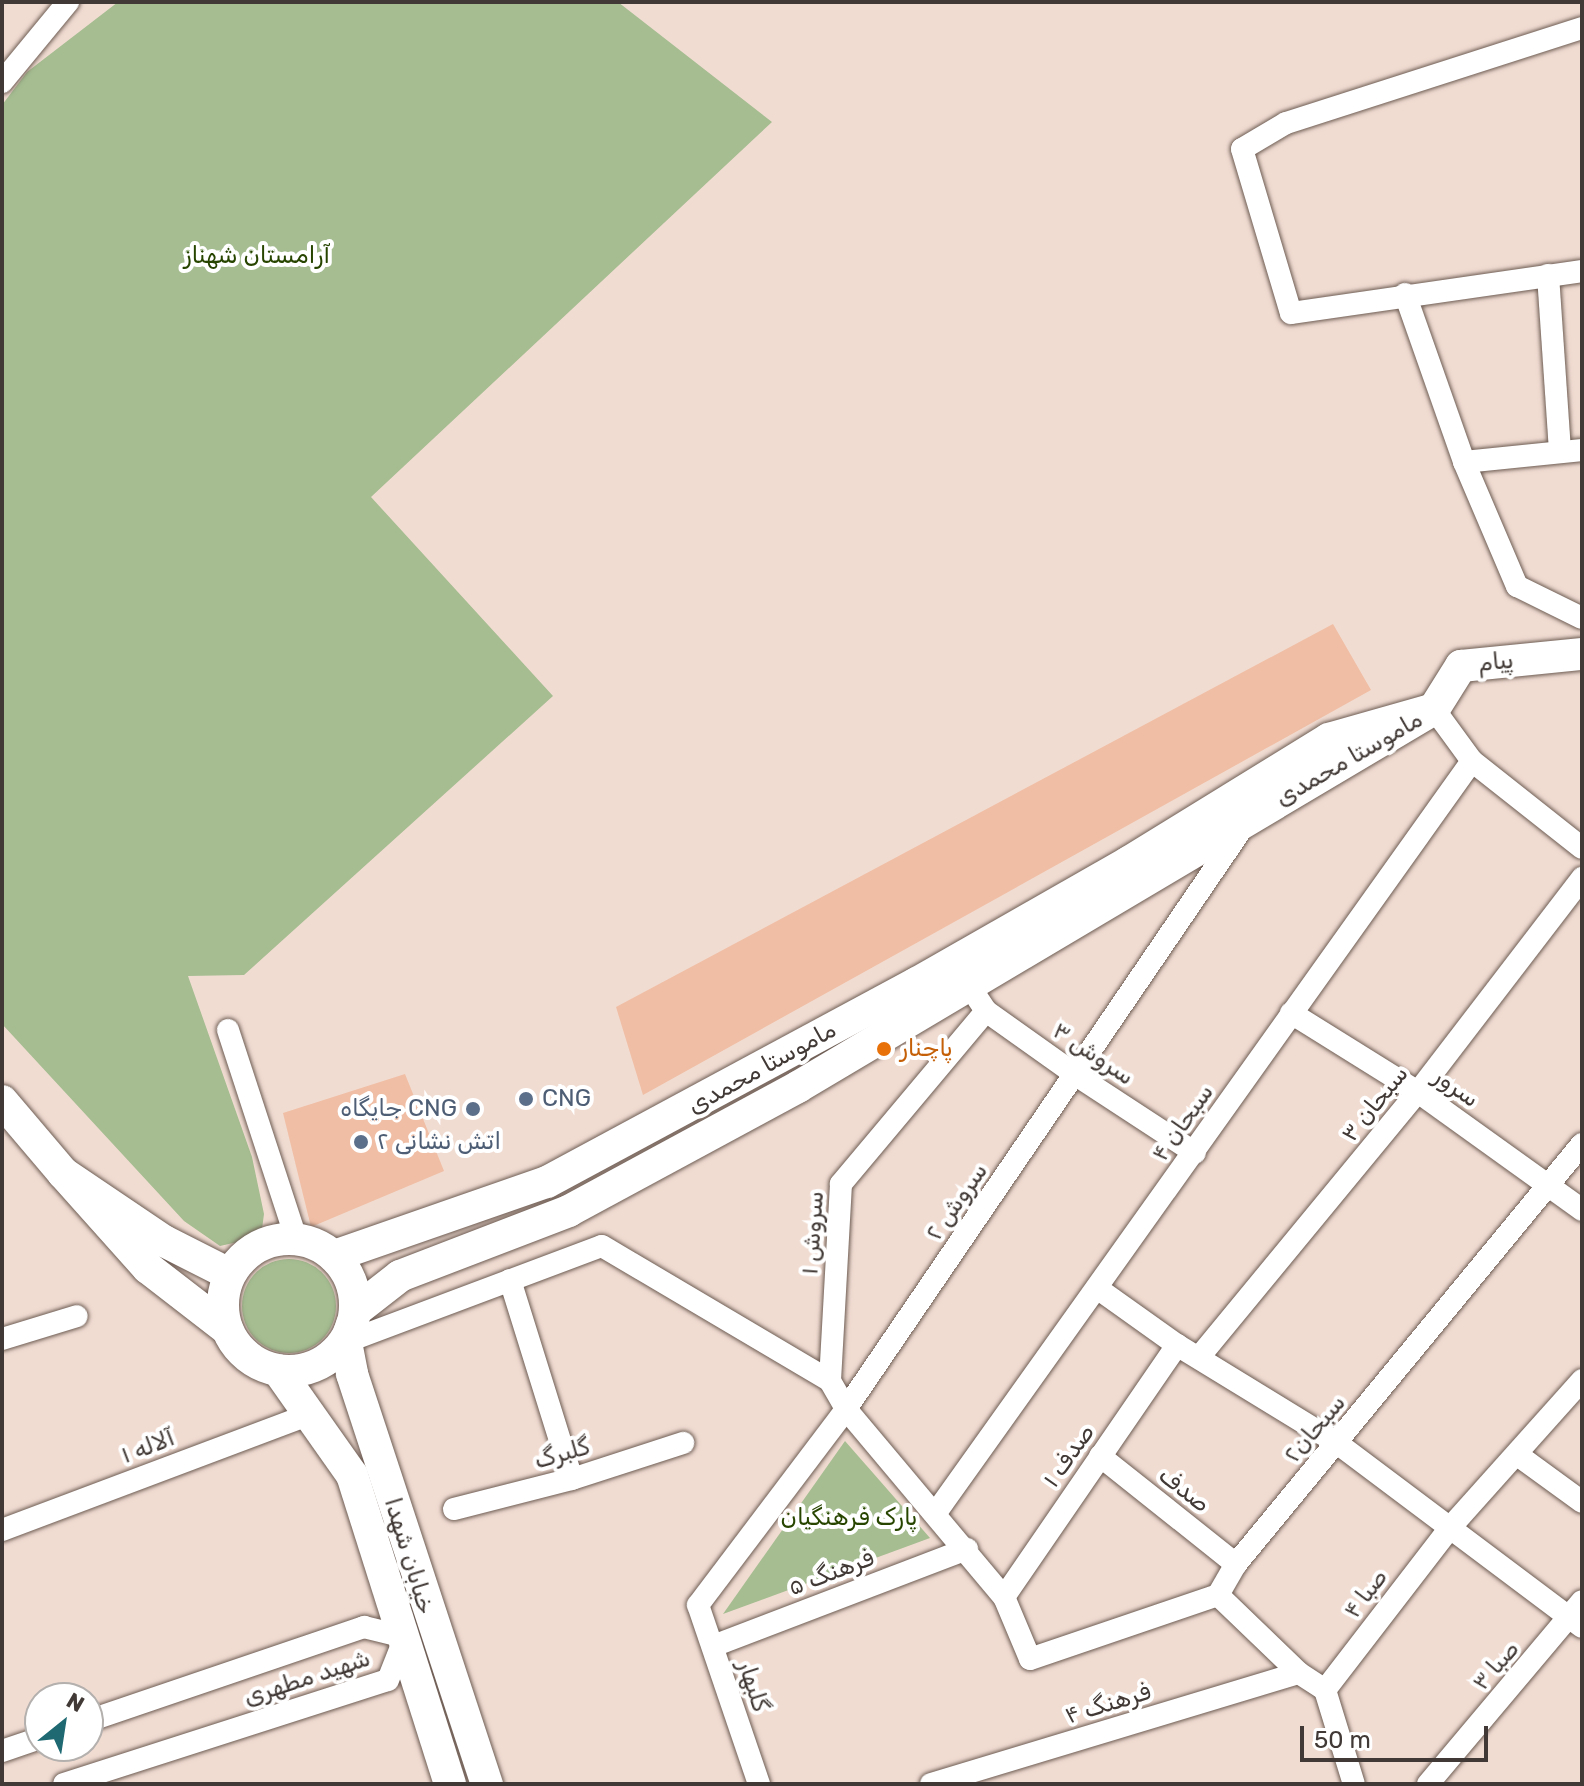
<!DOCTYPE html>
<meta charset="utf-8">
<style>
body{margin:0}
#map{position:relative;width:1584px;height:1786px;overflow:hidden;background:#f1dcd2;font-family:Rubik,Vazirmatn,sans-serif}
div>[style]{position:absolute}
.green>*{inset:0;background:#a5bd91}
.round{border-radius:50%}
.building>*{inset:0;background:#f0bea4}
.roads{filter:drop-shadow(0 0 2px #6d5c53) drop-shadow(0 0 2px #6d5c53)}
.street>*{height:22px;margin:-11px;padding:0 11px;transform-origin:11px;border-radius:11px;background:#fff}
.secondary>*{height:32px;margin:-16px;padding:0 16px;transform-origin:16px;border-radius:16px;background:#fff}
.secondary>.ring{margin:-16px;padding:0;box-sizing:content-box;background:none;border:32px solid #fff;border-radius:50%}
.dots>*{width:22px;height:22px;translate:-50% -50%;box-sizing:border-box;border:4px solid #fff;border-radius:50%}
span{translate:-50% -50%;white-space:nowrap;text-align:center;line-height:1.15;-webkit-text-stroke:8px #fff;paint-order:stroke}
.park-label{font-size:24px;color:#284500}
.street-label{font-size:24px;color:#413935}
.food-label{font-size:24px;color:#c56008}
.left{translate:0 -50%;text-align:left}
.service-label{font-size:24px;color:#4e5e75}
.right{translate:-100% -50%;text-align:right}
.frame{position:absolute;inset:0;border:4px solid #413935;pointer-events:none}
.north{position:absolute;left:24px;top:1682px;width:80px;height:80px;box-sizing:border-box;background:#fff;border:2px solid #b3b0ae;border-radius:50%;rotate:30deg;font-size:22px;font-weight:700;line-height:32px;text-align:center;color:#413935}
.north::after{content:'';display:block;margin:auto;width:28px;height:36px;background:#1e6972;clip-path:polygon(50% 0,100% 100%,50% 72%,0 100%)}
.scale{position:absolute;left:1300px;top:1726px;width:188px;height:36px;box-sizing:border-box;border:4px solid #413935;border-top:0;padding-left:10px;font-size:24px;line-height:28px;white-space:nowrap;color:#413935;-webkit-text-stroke:6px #fff;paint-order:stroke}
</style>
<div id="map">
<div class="green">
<i style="clip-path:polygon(118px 2px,618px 2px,772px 122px,371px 497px,553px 696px,244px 975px,188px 976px,252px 1157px,264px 1214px,262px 1229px,251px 1239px,220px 1246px,184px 1221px,2px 1024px,2px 105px,27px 72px)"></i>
<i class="round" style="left:242px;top:1259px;width:94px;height:94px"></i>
<i style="clip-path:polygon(845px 1441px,930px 1538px,723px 1614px)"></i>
</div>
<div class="building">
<i style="clip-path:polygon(1333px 624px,1371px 690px,643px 1095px,616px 1007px)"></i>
<i style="clip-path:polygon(405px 1074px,444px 1171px,311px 1227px,283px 1113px)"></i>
</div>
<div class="roads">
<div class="street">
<i style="left:1582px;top:28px;width:311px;rotate:162.2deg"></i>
<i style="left:1286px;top:123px;width:51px;rotate:149.4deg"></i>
<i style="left:1242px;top:149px;width:171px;rotate:73.4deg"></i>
<i style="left:1291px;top:313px;width:294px;rotate:-8.2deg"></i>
<i style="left:2px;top:82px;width:104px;rotate:-50.5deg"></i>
<i style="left:1548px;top:275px;width:177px;rotate:86.1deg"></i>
<i style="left:1405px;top:294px;width:178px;rotate:70.6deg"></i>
<i style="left:1464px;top:462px;width:135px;rotate:66.9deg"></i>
<i style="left:1517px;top:586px;width:72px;rotate:26.2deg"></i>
<i style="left:1464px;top:462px;width:119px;rotate:-5.8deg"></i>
<i style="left:1434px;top:709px;width:64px;rotate:53.8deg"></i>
<i style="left:1472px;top:761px;width:140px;rotate:38.3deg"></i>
<i style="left:978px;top:999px;width:14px;rotate:56deg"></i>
<i style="left:986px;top:1011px;width:110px;rotate:35.4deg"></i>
<i style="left:1076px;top:1075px;width:142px;rotate:33.2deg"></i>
<i style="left:986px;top:1011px;width:226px;rotate:130deg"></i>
<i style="left:841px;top:1184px;width:197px;rotate:93.2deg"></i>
<i style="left:830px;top:1381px;width:32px;rotate:60deg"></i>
<i style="left:846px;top:1409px;width:246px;rotate:50deg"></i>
<i style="left:1004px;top:1597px;width:67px;rotate:67.2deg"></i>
<i style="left:1030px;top:1659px;width:199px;rotate:-18.8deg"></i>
<i style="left:1218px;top:1595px;width:36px;rotate:-60deg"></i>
<i style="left:1236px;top:1564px;width:544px;rotate:-50.52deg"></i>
<i style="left:1291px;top:1013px;width:150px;rotate:31.9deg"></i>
<i style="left:1418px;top:1092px;width:202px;rotate:35.7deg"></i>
<i style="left:228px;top:1030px;width:219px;rotate:71.9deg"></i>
<i style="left:510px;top:1280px;width:208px;rotate:72.7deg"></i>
<i style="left:1097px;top:1288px;width:98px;rotate:35.5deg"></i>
<i style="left:1177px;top:1345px;width:188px;rotate:31.5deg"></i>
<i style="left:1337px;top:1443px;width:306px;rotate:36.9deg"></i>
<i style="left:2px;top:1339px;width:78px;rotate:-17deg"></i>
<i style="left:346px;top:1342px;width:273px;rotate:-20.6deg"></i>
<i style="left:602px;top:1246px;width:265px;rotate:30.6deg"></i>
<i style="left:1200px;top:1356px;width:342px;rotate:-50.5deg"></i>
<i style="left:1418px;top:1092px;width:270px;rotate:-52.5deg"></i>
<i style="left:1100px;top:1456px;width:174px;rotate:38.5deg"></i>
<i style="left:1519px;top:1456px;width:78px;rotate:36.1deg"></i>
<i style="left:454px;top:1509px;width:122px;rotate:-14.3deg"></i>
<i style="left:572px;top:1479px;width:117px;rotate:-18deg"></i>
<i style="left:935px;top:1514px;width:925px;rotate:-54.51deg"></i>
<i style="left:2px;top:1530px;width:332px;rotate:-20.6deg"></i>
<i style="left:1218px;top:1595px;width:112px;rotate:43.9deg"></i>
<i style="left:1299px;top:1673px;width:31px;rotate:33deg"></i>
<i style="left:1325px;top:1690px;width:98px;rotate:72.9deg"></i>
<i style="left:1004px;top:1597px;width:306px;rotate:-55.5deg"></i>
<i style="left:713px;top:1646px;width:272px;rotate:-20.9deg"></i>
<i style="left:1325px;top:1690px;width:202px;rotate:-52.4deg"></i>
<i style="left:1448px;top:1530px;width:201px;rotate:-48.2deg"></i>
<i style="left:88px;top:1721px;width:292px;rotate:-18.8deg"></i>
<i style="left:364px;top:1627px;width:42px;rotate:13.7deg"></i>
<i style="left:2px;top:1751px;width:40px;rotate:-18.9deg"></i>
<i style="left:64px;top:1784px;width:340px;rotate:-17.8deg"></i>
<i style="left:388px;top:1680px;width:46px;rotate:-68.4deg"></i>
<i style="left:759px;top:1784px;width:189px;rotate:-108.8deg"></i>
<i style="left:698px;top:1605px;width:246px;rotate:-52.9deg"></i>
<i style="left:846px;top:1409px;width:705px;rotate:-55.7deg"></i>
<i style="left:931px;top:1784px;width:384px;rotate:-16.8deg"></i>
<i style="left:1428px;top:1784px;width:239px;rotate:-49.9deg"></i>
</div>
<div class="secondary">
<i style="left:1434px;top:709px;width:51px;rotate:-57.9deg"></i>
<i style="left:1461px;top:666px;width:122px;rotate:-5.7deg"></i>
<i style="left:2px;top:1101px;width:94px;rotate:49.7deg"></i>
<i class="ring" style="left:223px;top:1239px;width:100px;height:100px"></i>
<i style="left:334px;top:1256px;width:225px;rotate:-19.2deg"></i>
<i style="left:547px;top:1182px;width:420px;rotate:-28.3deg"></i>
<i style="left:917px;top:983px;width:244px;rotate:-29.7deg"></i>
<i style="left:1129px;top:862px;width:235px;rotate:-31.6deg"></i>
<i style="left:1329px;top:739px;width:109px;rotate:-15.9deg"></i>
<i style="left:1434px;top:709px;width:740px;rotate:149.28deg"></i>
<i style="left:798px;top:1087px;width:260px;rotate:151.6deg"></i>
<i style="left:569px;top:1211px;width:181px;rotate:159deg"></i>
<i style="left:400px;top:1276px;width:57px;rotate:142.1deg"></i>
<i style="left:352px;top:1324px;width:19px;rotate:108deg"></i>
<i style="left:346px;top:1342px;width:33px;rotate:79deg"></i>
<i style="left:352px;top:1374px;width:432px;rotate:71.8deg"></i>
<i style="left:227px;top:1329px;width:100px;rotate:-142.3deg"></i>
<i style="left:148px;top:1268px;width:127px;rotate:-131.8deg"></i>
<i style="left:63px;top:1173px;width:122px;rotate:34deg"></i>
<i style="left:164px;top:1241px;width:73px;rotate:26.9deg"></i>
<i style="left:278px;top:1370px;width:128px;rotate:54.8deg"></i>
<i style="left:352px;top:1475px;width:324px;rotate:72.4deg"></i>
</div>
</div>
<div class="dots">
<i style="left:884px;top:1049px;background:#e8710a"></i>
<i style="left:526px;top:1099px;background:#5c6f8a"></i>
<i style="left:473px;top:1109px;background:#5c6f8a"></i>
<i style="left:361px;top:1142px;background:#5c6f8a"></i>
</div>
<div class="park-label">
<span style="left:257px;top:256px">آرامستان شهناز</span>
<span style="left:849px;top:1518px">پارک فرهنگیان</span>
</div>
<div class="street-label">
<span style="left:1496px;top:662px;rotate:-5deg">پیام</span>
<span style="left:1349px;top:759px;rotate:-30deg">ماموستا محمدی</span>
<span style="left:1093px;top:1054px;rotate:34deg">سروش ۳</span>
<span style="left:762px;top:1068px;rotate:-29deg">ماموستا محمدی</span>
<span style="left:1456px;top:1088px;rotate:35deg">سرور</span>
<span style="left:1375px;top:1104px;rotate:-51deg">سبحان ۳</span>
<span style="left:1183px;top:1123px;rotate:-55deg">سبحان ۴</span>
<span style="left:957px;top:1202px;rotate:-55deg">سروش ۲</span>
<span style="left:813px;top:1233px;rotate:-86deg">سروش ۱</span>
<span style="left:1315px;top:1429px;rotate:-50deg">سبحان۲</span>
<span style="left:148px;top:1447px;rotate:-21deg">آلاله ۱</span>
<span style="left:562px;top:1454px;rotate:-16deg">گلبرگ</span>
<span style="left:1069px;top:1456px;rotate:-55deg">صدف ۱</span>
<span style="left:1184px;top:1490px;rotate:38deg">صدف</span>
<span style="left:409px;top:1556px;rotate:73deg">خیابان شهدا</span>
<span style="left:831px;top:1573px;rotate:-21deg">فرهنگ ۵</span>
<span style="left:1366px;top:1594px;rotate:-53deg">صبا ۴</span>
<span style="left:1496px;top:1666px;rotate:-49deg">صبا ۳</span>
<span style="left:307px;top:1678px;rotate:-18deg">شهید مطهری</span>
<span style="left:753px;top:1686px;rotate:72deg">گلبهار</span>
<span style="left:1108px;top:1704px;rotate:-17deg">فرهنگ ۴</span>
</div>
<div class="food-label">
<span class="left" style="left:900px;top:1049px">پاچنار</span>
</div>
<div class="service-label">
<span class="left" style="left:542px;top:1099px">CNG</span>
<span class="right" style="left:457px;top:1109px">جایگاه CNG</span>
<span class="left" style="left:377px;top:1142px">اتش نشانی ۲</span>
</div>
<div class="frame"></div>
<div class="north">N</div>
<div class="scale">50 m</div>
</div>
